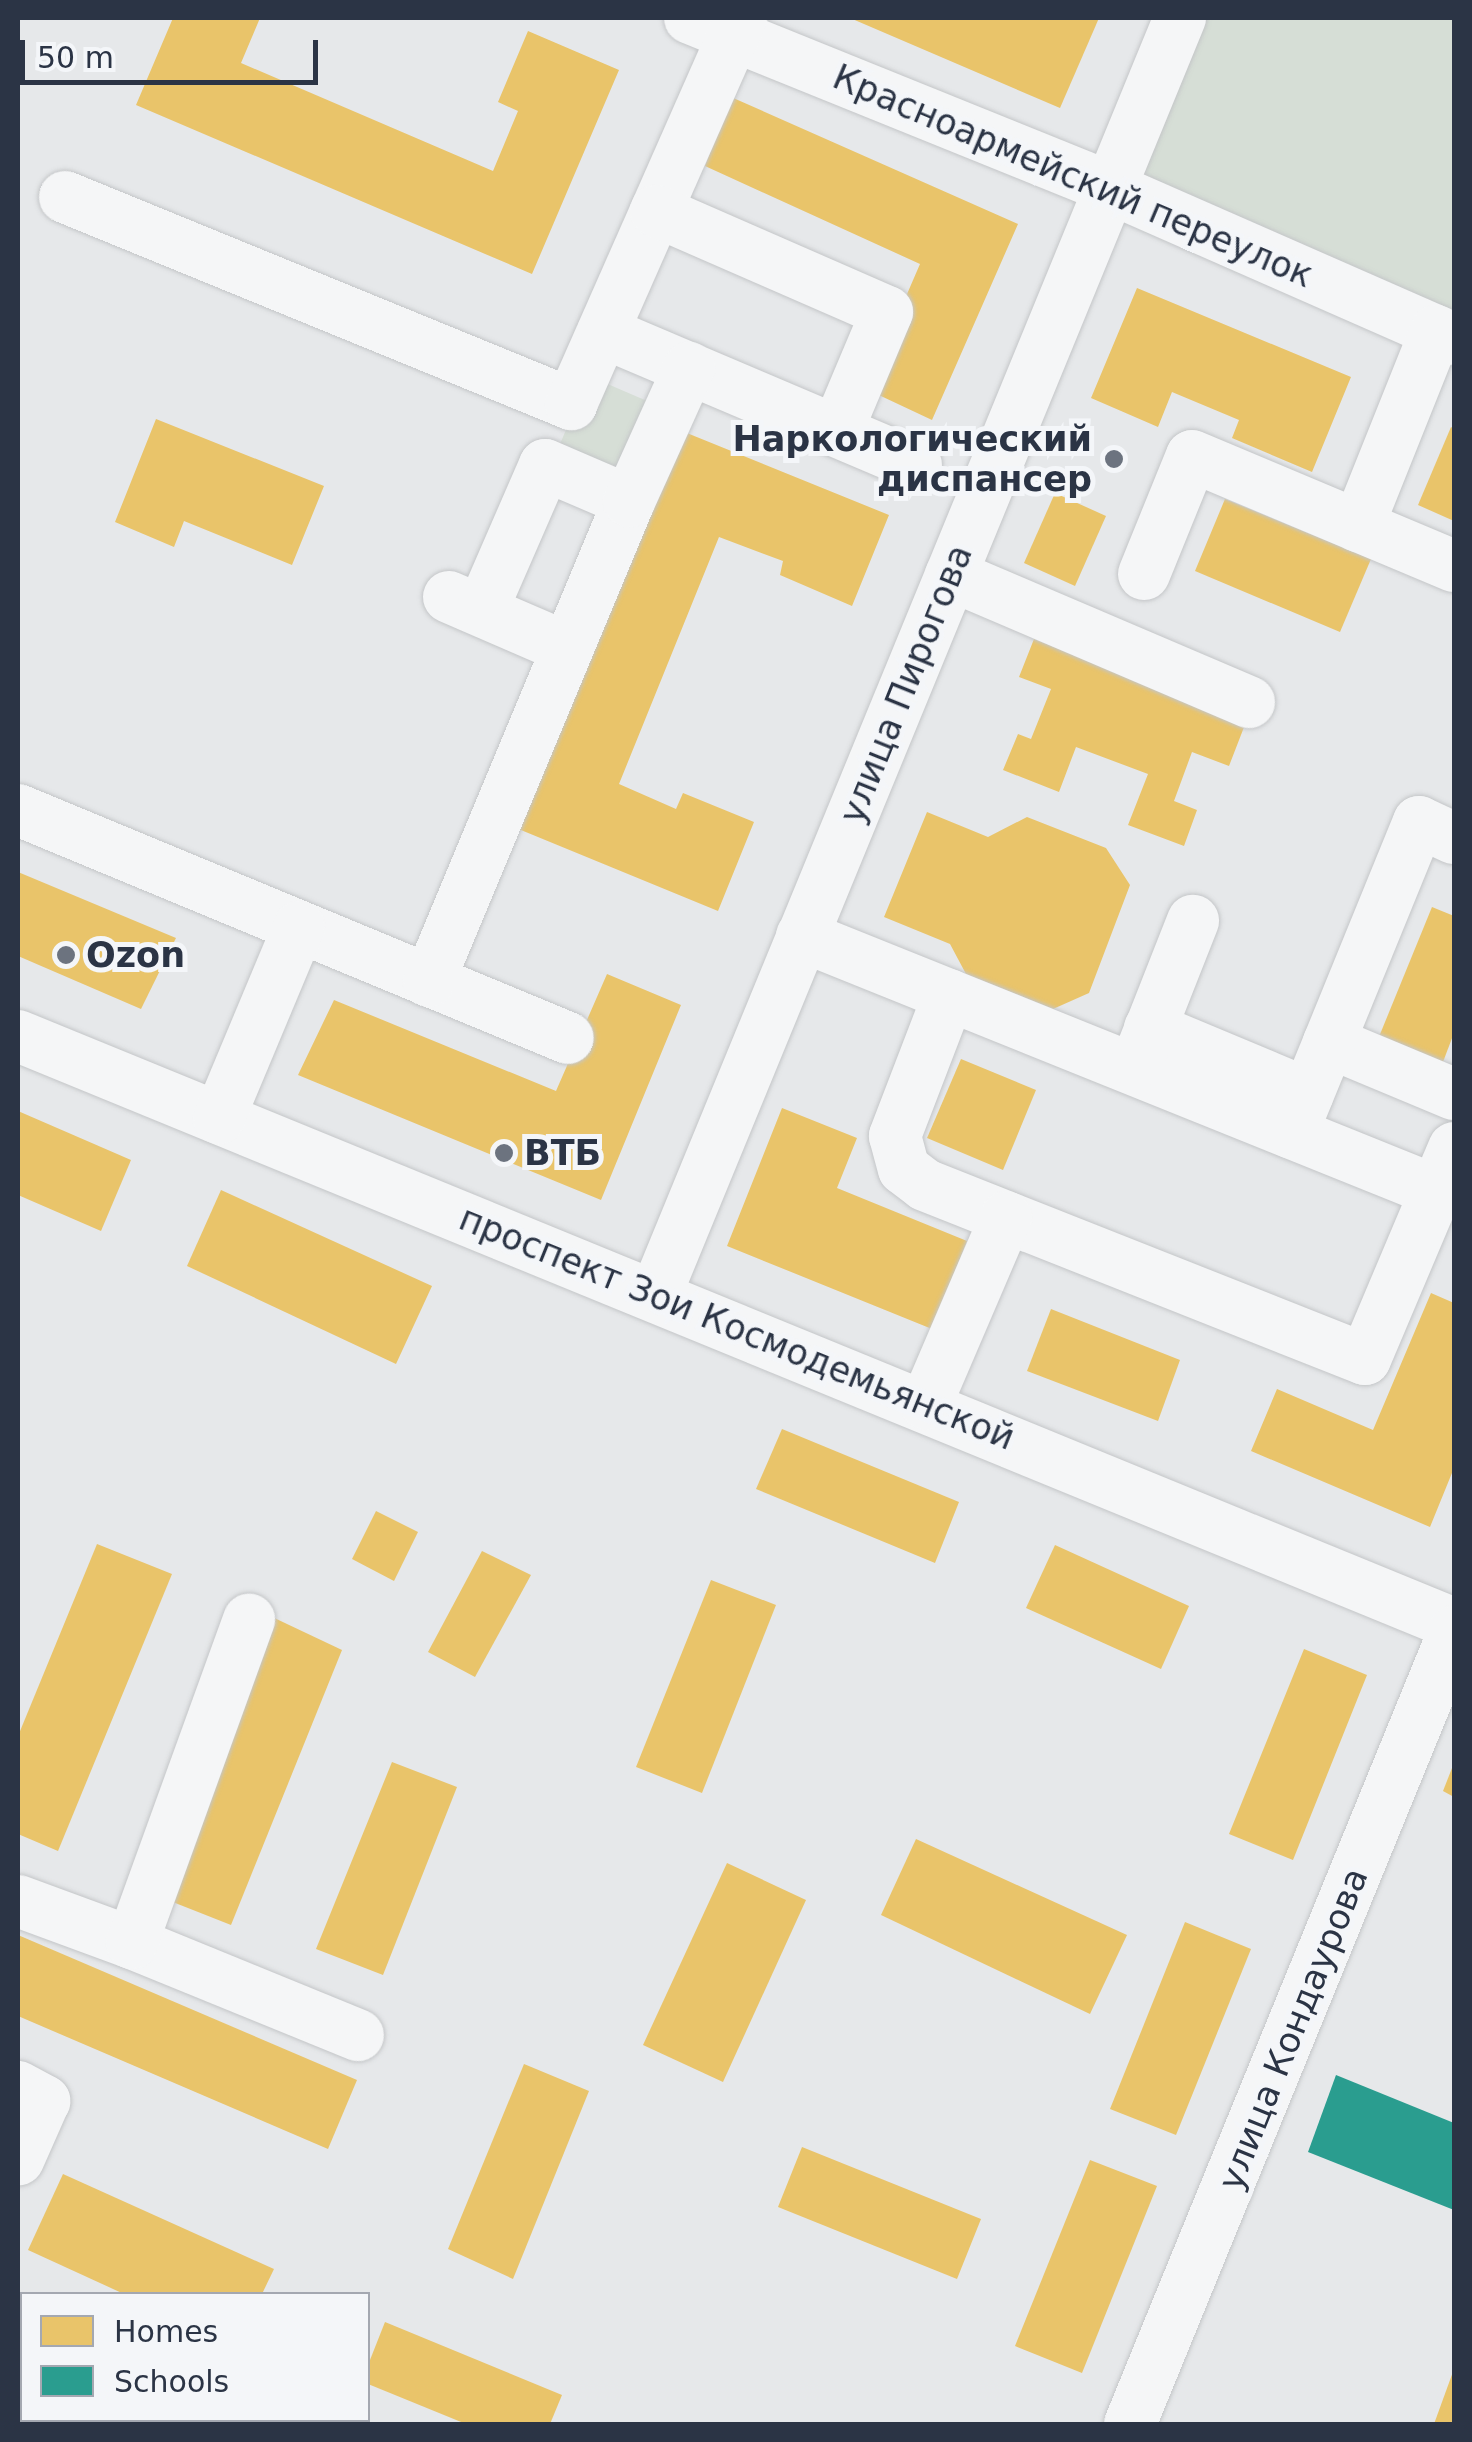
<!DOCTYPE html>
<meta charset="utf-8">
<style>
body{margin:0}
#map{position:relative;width:1472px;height:2442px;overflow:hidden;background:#e6e8ea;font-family:"DejaVu Sans",sans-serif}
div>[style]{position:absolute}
.green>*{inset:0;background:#d6ded6}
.homes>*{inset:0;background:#e9c46a}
.schools>*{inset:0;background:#2a9d8f}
.roads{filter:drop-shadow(0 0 2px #c4c6c8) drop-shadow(0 0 2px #c4c6c8)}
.minor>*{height:52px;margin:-26px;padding:0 26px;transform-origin:26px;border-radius:26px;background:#f5f6f7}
.dots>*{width:28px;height:28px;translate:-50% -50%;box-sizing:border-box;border:5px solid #f4f6f9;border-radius:50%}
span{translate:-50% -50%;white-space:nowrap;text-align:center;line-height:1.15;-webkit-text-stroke:10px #f4f6f9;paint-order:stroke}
.street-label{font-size:35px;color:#2b3445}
.poi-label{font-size:35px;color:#2b3445;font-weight:700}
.right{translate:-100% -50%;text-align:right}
.left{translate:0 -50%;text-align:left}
.frame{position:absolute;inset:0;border:20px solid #2b3445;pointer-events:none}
.legend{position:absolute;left:20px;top:2292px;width:350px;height:130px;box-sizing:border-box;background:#f4f6f9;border:2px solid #a4a8b1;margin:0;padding:12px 18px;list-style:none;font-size:30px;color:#2b3445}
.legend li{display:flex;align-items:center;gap:20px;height:50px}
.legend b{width:50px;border:2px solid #a4a8b1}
.scale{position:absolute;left:20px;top:40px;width:298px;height:45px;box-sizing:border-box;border:5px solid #2b3445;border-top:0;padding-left:12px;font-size:30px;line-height:35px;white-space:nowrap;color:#2b3445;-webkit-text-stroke:8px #f4f6f9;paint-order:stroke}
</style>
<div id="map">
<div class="green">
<i style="clip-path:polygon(1182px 18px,1454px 18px,1454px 331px,1113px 186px)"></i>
<i style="clip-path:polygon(589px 376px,661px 407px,625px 489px,554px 458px)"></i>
</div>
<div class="homes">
<i style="clip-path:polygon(173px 18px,260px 18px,241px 63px,493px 171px,518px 111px,498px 102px,528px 31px,619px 70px,532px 274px,136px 105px)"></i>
<i style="clip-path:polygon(850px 18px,1099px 18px,1060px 108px)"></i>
<i style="clip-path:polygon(731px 97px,1018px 224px,932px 420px,866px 389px,920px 264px,705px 166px)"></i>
<i style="clip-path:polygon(1137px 288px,1351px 377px,1312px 472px,1232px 438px,1239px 420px,1172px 392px,1158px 427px,1091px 398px)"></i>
<i style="clip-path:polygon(156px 419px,324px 486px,292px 565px,184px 521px,174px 547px,115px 522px)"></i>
<i style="clip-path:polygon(1451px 427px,1454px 429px,1454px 521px,1418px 505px)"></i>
<i style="clip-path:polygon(677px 429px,889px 515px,852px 606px,780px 575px,783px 561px,719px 537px,619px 784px,676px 809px,683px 793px,754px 822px,718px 911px,516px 828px)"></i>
<i style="clip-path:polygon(1055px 493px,1106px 516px,1075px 586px,1024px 563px)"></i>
<i style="clip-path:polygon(1225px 499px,1371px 559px,1340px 632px,1195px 571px)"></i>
<i style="clip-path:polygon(1034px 639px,1246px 722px,1229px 766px,1192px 752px,1174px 801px,1197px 810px,1184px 846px,1128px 825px,1148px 774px,1076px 747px,1059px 792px,1003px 770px,1018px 734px,1031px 739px,1051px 689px,1019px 677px)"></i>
<i style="clip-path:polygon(927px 812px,988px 837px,1027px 817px,1106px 848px,1130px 885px,1089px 993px,1053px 1009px,966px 974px,950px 944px,884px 917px)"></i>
<i style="clip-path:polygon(18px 872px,176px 938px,141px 1009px,18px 956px)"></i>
<i style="clip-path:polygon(1432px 907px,1454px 916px,1454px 1033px,1438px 1075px,1374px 1049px)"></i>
<i style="clip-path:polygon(607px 974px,681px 1005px,601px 1200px,298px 1075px,334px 1000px,556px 1091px)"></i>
<i style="clip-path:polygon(961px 1059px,1036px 1090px,1003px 1170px,927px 1138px)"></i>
<i style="clip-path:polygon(782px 1108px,857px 1138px,837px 1188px,967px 1241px,932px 1329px,727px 1246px)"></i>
<i style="clip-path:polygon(18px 1111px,131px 1160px,101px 1231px,18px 1195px)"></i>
<i style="clip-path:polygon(221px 1190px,432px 1286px,396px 1364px,187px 1266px)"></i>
<i style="clip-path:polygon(1431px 1293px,1454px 1303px,1454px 1468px,1430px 1527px,1251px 1451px,1277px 1389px,1373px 1430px)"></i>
<i style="clip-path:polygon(1051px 1309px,1180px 1360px,1158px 1421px,1027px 1371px)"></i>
<i style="clip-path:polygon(782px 1429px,959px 1502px,935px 1563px,756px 1489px)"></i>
<i style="clip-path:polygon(376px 1511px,418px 1532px,394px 1581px,352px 1559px)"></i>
<i style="clip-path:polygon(97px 1544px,172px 1574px,58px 1851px,18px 1834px,18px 1736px)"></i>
<i style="clip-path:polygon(1055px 1545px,1189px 1606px,1161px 1669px,1026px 1608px)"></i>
<i style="clip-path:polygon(482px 1551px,531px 1575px,475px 1677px,428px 1652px)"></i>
<i style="clip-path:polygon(711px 1580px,776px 1605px,702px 1793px,636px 1767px)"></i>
<i style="clip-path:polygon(268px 1615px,342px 1650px,231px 1925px,155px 1895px)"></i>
<i style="clip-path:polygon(1304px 1649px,1367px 1675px,1293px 1860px,1229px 1834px)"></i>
<i style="clip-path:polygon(392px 1762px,457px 1787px,383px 1975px,316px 1949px)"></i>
<i style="clip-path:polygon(1454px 1763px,1454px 1797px,1443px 1791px)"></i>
<i style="clip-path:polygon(916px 1839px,1127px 1935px,1090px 2014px,881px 1915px)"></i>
<i style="clip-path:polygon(727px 1863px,806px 1900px,723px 2082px,643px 2045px)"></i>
<i style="clip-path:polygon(1185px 1922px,1251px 1949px,1176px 2135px,1110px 2109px)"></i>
<i style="clip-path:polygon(18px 1935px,357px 2080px,328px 2149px,18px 2016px)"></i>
<i style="clip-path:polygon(524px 2064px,589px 2091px,513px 2279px,448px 2249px)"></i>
<i style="clip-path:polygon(802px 2147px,981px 2219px,957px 2279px,778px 2207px)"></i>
<i style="clip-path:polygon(1090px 2160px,1157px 2186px,1082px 2373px,1015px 2346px)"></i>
<i style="clip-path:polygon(63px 2174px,274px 2269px,262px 2294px,124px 2294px,28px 2250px)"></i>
<i style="clip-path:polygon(385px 2322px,562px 2395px,550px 2424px,466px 2424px,368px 2384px,368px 2365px)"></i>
<i style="clip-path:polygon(1454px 2369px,1454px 2424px,1434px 2424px)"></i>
</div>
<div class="schools">
<i style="clip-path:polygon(1336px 2075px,1454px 2123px,1454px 2210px,1308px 2152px)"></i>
</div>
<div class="roads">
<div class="minor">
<i style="left:690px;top:18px;width:453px;rotate:22deg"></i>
<i style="left:1110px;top:188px;width:376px;rotate:23.7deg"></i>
<i style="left:65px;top:197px;width:547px;rotate:22.25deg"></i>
<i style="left:571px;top:404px;width:422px;rotate:-66.2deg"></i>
<i style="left:656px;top:211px;width:252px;rotate:23.6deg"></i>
<i style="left:887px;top:312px;width:129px;rotate:112.8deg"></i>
<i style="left:603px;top:332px;width:340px;rotate:23deg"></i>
<i style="left:1358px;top:526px;width:210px;rotate:-68.2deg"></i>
<i style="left:1144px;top:574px;width:127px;rotate:-67.9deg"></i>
<i style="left:1192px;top:456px;width:284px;rotate:22.8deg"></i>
<i style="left:951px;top:575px;width:324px;rotate:23.1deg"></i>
<i style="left:449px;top:597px;width:129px;rotate:23.4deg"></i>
<i style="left:482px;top:610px;width:158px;rotate:-66.5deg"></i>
<i style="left:545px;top:465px;width:91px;rotate:23.2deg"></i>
<i style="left:18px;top:810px;width:595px;rotate:22.52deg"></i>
<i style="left:802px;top:936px;width:683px;rotate:21.91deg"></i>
<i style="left:429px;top:981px;width:520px;rotate:-67.38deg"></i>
<i style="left:629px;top:501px;width:146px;rotate:-65.7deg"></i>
<i style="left:949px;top:995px;width:151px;rotate:111deg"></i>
<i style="left:895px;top:1136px;width:34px;rotate:75deg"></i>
<i style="left:904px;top:1169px;width:26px;rotate:37deg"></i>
<i style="left:925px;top:1185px;width:473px;rotate:21.6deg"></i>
<i style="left:1365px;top:1359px;width:229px;rotate:-67.1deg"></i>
<i style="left:1150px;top:1028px;width:171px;rotate:22.7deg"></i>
<i style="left:18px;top:1036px;width:1552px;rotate:22.27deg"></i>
<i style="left:1329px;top:1042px;width:135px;rotate:22.6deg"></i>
<i style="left:1137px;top:1063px;width:153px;rotate:-68.5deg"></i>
<i style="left:219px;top:1118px;width:207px;rotate:-67.3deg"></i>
<i style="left:1292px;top:1133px;width:336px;rotate:-67.8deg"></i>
<i style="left:1419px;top:822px;width:38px;rotate:25deg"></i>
<i style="left:655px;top:1296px;width:1382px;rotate:-67.67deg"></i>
<i style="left:926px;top:1404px;width:203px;rotate:-66.8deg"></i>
<i style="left:18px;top:1901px;width:121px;rotate:20.2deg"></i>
<i style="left:132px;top:1943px;width:244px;rotate:22.2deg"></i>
<i style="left:132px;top:1943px;width:344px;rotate:-70.1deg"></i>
<i style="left:18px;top:2087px;width:30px;rotate:28deg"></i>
<i style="left:44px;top:2101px;width:64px;rotate:113.8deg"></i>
<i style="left:18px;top:2323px;width:4px;rotate:27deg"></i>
<i style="left:243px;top:2420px;width:13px;rotate:18deg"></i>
<i style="left:1130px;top:2424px;width:856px;rotate:-67.75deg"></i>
</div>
</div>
<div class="dots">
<i style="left:1114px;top:459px;background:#6c737f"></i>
<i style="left:66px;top:955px;background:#6c737f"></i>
<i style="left:504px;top:1153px;background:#6c737f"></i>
</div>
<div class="street-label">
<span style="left:1073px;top:176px;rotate:23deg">Красноармейский переулок</span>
<span style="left:906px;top:684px;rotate:-68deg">улица Пирогова</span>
<span style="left:737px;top:1328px;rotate:22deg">проспект Зои Космодемьянской</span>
<span style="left:1293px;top:2029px;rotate:-68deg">улица Кондаурова</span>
</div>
<div class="poi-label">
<span class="right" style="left:1092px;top:459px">Наркологический<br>диспансер</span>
<span class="left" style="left:86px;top:955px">Ozon</span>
<span class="left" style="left:524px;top:1153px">ВТБ</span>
</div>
<div class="frame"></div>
<ul class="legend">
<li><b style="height:28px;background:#e9c46a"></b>Homes</li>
<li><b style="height:28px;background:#2a9d8f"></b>Schools</li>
</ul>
<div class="scale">50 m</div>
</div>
